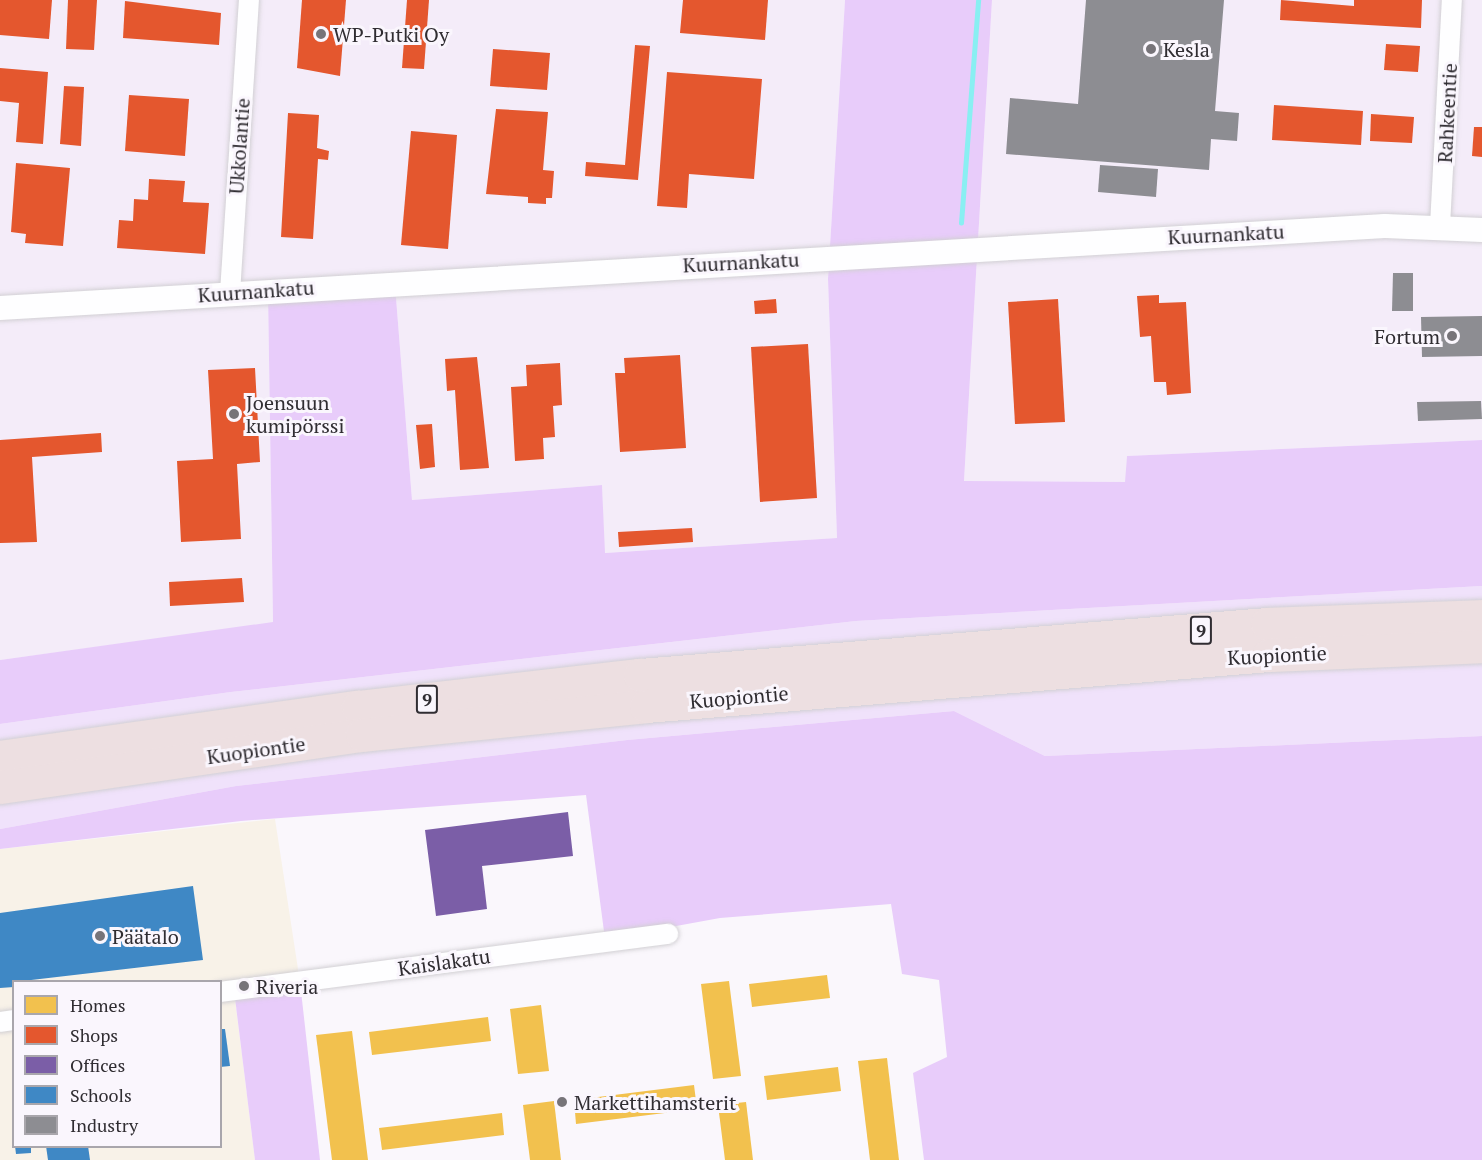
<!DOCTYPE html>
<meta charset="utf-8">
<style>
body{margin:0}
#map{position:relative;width:1482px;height:1160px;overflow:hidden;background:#faf7fc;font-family:"PT Serif",serif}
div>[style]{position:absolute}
.built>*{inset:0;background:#f4ecf9}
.education>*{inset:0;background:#f8f2e8}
.green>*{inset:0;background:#f0e2fb}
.forest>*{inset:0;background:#e8ccfa}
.homes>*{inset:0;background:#f2c14e}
.shops>*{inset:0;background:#e4572e}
.offices>*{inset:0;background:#7b5ea7}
.schools>*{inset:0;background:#3f88c5}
.industry>*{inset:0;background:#8d8d92}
.stream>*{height:4.5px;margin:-2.25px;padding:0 2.25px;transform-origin:2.25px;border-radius:2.25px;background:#89eff2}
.roads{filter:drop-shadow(0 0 2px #d2d0d4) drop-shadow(0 0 2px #d2d0d4)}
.minor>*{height:20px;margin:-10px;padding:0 10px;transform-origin:10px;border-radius:10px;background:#fefeff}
.tertiary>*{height:24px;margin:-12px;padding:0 12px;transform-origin:12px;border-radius:12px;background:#fefeff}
.motorway>*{height:33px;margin:-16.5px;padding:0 16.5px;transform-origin:16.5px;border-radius:16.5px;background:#eddfe1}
.dots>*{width:16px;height:16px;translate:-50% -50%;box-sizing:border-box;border:3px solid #faf6fd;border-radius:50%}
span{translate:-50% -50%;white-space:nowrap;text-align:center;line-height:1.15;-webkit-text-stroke:6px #faf6fd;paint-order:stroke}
.shield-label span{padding:2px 4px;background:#faf6fd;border:2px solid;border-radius:4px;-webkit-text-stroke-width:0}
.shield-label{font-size:18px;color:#302d32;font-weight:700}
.poi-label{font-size:20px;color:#302d32}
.left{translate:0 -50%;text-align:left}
.right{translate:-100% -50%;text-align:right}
.street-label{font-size:20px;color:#302d32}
.legend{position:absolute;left:12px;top:980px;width:210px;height:168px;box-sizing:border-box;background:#faf6fd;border:2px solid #a9a6ac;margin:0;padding:8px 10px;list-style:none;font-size:18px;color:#302d32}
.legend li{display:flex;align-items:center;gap:12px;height:30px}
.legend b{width:30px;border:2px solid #a9a6ac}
</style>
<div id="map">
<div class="built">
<i style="clip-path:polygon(0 0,845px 0,828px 279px,837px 538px,604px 553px,602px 485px,412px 500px,395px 285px,268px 293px,273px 623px,0 660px)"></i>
<i style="clip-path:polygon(992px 0,1482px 0,1482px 440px,1127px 456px,1126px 482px,964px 481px)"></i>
</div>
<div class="education">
<i style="clip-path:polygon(evenodd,275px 819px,300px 982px,234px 991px,255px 1160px,0 1160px,0 849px,275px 819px,14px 982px,220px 982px,220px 1146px,14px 1146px,14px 982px)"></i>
</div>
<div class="green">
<i style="clip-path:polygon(1482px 586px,1482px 736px,1045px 756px,954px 711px,627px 740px,236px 786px,0 829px,0 724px,231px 692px,856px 621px)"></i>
</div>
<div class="forest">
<i style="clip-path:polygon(845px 0,992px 0,964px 481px,1125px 482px,1127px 456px,1482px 440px,1482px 586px,856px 621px,231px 692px,0 724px,0 660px,273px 622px,268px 293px,395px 285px,412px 500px,602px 485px,605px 553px,837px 538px,828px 279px)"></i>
<i style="clip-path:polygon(954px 711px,1045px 756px,1482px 736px,1482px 1160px,924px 1160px,913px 1073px,947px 1057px,939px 980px,902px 974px,891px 904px,720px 918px,605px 939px,586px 795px,241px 821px,0 849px,0 829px,236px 786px,627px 740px)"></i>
<i style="clip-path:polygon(300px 982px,320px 1160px,255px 1160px,234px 990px)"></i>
</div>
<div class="homes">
<i style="clip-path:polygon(827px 975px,830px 998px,752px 1007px,749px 984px)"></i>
<i style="clip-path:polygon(729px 981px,741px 1076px,713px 1079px,701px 984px)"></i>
<i style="clip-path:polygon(541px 1005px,549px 1071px,518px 1074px,510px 1009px)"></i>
<i style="clip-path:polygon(488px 1017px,491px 1041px,372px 1055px,369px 1032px)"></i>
<i style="clip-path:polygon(352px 1031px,368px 1160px,332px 1160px,316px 1035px)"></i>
<i style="clip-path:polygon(887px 1058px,899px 1160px,870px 1160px,858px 1061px)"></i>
<i style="clip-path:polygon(838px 1067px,841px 1091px,767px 1100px,764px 1076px)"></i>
<i style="clip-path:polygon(694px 1085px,697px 1109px,576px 1124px,574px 1100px)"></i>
<i style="clip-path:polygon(554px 1101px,561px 1160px,530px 1160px,523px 1105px)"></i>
<i style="clip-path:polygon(746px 1102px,753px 1160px,725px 1160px,718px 1105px)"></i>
<i style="clip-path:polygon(502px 1113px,504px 1135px,382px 1150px,379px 1128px)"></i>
</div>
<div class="shops">
<i style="clip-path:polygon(0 0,52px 0,49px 39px,0 35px)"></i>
<i style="clip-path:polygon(68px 0,97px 0,94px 50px,66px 49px)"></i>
<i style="clip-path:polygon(302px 0,346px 0,340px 76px,297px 68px)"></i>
<i style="clip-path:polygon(407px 0,429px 0,424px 69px,402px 68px)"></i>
<i style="clip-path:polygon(683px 0,768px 0,765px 40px,680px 33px)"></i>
<i style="clip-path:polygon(1281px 0,1354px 6px,1354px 0,1422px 0,1421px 28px,1280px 20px)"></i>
<i style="clip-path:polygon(125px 1px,221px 13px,219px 45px,123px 38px)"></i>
<i style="clip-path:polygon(1386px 44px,1420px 46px,1418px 72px,1384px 70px)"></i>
<i style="clip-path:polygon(635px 45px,650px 46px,638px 180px,585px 176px,586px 162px,625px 165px)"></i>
<i style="clip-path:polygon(493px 49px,550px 53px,547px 90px,490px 86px)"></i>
<i style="clip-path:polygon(0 68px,48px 72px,43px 144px,16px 142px,19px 103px,0 101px)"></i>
<i style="clip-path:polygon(667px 72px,762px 79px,754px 179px,689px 174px,687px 208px,657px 206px)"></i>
<i style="clip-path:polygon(64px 86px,84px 87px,81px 146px,60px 144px)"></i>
<i style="clip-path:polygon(129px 95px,189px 99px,185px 156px,125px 151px)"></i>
<i style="clip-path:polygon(1274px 105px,1363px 111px,1361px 145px,1272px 140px)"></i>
<i style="clip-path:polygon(496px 109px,548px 112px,543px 170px,554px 171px,552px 198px,546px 198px,546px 204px,528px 203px,528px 197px,486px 194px)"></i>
<i style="clip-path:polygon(288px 113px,319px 115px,317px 148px,329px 151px,328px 160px,318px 159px,313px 239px,281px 237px)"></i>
<i style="clip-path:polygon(1371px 114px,1414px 117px,1412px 143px,1370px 141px)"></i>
<i style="clip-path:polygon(1474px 127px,1482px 127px,1482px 157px,1472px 156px)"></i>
<i style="clip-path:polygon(411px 131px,457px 135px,448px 249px,401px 245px)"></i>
<i style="clip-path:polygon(16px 163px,70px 168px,63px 246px,25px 243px,26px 234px,11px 232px)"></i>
<i style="clip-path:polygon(149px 179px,185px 181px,183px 202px,209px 203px,205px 254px,117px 248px,119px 220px,133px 221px,134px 199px,148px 200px)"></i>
<i style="clip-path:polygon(1159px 295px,1159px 303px,1186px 302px,1191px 393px,1167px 395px,1166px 382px,1154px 382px,1151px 336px,1140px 337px,1137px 296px)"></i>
<i style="clip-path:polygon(776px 299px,777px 313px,755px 314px,754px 301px)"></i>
<i style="clip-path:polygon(1058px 299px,1065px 422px,1015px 424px,1008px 302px)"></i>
<i style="clip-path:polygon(808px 344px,817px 498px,760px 502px,751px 347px)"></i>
<i style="clip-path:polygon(680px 355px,686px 448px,620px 452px,615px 373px,625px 373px,624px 358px)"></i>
<i style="clip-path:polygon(477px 357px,489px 468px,460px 470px,455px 390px,447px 391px,445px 359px)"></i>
<i style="clip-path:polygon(560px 363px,562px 405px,553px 406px,555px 437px,543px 438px,544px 459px,515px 461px,511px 387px,527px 386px,526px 365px)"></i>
<i style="clip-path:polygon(255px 368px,260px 462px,237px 464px,241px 539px,181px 542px,177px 461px,213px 459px,208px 370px)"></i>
<i style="clip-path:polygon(432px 424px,435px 467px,420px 469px,416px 425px)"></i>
<i style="clip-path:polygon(101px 433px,102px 452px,32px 457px,37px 542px,0 543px,0 440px)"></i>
<i style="clip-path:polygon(692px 528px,693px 542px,619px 547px,618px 532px)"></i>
<i style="clip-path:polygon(242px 578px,244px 602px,170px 606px,169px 582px)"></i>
</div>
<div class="offices">
<i style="clip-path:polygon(568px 812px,573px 856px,482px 866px,487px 909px,436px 916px,425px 830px)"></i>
</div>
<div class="schools">
<i style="clip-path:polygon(193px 886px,203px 960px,14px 982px,14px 987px,0 988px,0 913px)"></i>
<i style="clip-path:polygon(220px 1029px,225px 1029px,230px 1066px,220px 1067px)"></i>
<i style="clip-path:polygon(15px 1146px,31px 1146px,31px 1153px,16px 1154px)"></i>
<i style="clip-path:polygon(46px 1146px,88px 1146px,90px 1160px,48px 1160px)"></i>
</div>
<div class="industry">
<i style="clip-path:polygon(1086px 0,1224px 0,1215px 111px,1239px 113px,1237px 141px,1211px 139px,1209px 170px,1006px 154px,1010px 98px,1078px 104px)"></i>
<i style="clip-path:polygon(1100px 165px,1158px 169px,1156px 197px,1098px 192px)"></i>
<i style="clip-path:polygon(1393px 273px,1413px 273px,1413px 311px,1392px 311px)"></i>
<i style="clip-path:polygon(1482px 316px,1482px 356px,1422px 357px,1421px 317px)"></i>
<i style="clip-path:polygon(1481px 401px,1482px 419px,1418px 421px,1417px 402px)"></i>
</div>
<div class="stream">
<i style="left:961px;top:223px;width:224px;rotate:-85.6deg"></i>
</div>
<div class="roads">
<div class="minor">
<i style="left:1440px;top:226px;width:226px;rotate:-87deg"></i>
<i style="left:230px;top:293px;width:294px;rotate:-86.3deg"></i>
<i style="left:220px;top:992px;width:452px;rotate:-7.4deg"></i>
<i style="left:0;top:1022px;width:14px;rotate:-8deg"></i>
</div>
<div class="tertiary">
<i style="left:0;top:308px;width:1387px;rotate:-3.39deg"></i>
<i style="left:1385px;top:226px;width:97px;rotate:2.4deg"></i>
</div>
<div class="motorway">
<i style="left:0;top:757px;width:361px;rotate:-8deg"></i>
<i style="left:358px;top:707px;width:284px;rotate:-6.5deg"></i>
<i style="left:640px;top:675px;width:629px;rotate:-4.65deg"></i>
<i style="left:1267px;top:624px;width:215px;rotate:-2.1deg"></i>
<i style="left:0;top:787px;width:366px;rotate:-8.2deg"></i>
<i style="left:362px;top:735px;width:285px;rotate:-5.8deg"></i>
<i style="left:646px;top:706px;width:625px;rotate:-4.68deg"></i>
<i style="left:1269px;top:655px;width:213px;rotate:-2.4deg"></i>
</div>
</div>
<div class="dots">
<i style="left:321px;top:34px;background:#777479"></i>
<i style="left:1151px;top:49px;background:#777479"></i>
<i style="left:1452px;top:336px;background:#777479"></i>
<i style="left:234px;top:414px;background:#777479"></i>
<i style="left:100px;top:936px;background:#777479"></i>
<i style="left:244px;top:986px;background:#777479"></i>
<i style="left:562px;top:1102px;background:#777479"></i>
</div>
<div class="shield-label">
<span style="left:1201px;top:630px">9</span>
<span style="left:427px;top:699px">9</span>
</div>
<div class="poi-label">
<span class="left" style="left:333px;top:34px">WP-Putki Oy</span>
<span class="left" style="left:1163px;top:49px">Kesla</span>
<span class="right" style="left:1440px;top:336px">Fortum</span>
<span class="left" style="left:246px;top:414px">Joensuun<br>kumipörssi</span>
<span class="left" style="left:112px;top:936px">Päätalo</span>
<span class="left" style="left:256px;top:986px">Riveria</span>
<span class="left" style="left:574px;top:1102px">Markettihamsterit</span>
</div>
<div class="street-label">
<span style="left:1447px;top:113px;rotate:-87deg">Rahkeentie</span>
<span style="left:239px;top:146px;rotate:-86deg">Ukkolantie</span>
<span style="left:1226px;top:234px;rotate:-3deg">Kuurnankatu</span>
<span style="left:741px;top:262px;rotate:-3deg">Kuurnankatu</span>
<span style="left:256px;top:291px;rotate:-4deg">Kuurnankatu</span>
<span style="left:1277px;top:655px;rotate:-3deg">Kuopiontie</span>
<span style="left:739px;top:697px;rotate:-5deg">Kuopiontie</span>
<span style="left:256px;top:750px;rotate:-8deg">Kuopiontie</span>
<span style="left:444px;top:962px;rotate:-8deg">Kaislakatu</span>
</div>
<ul class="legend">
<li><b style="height:16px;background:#f2c14e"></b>Homes</li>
<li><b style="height:16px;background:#e4572e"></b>Shops</li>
<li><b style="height:16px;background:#7b5ea7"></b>Offices</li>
<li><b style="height:16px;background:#3f88c5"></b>Schools</li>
<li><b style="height:16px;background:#8d8d92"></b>Industry</li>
</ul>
</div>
